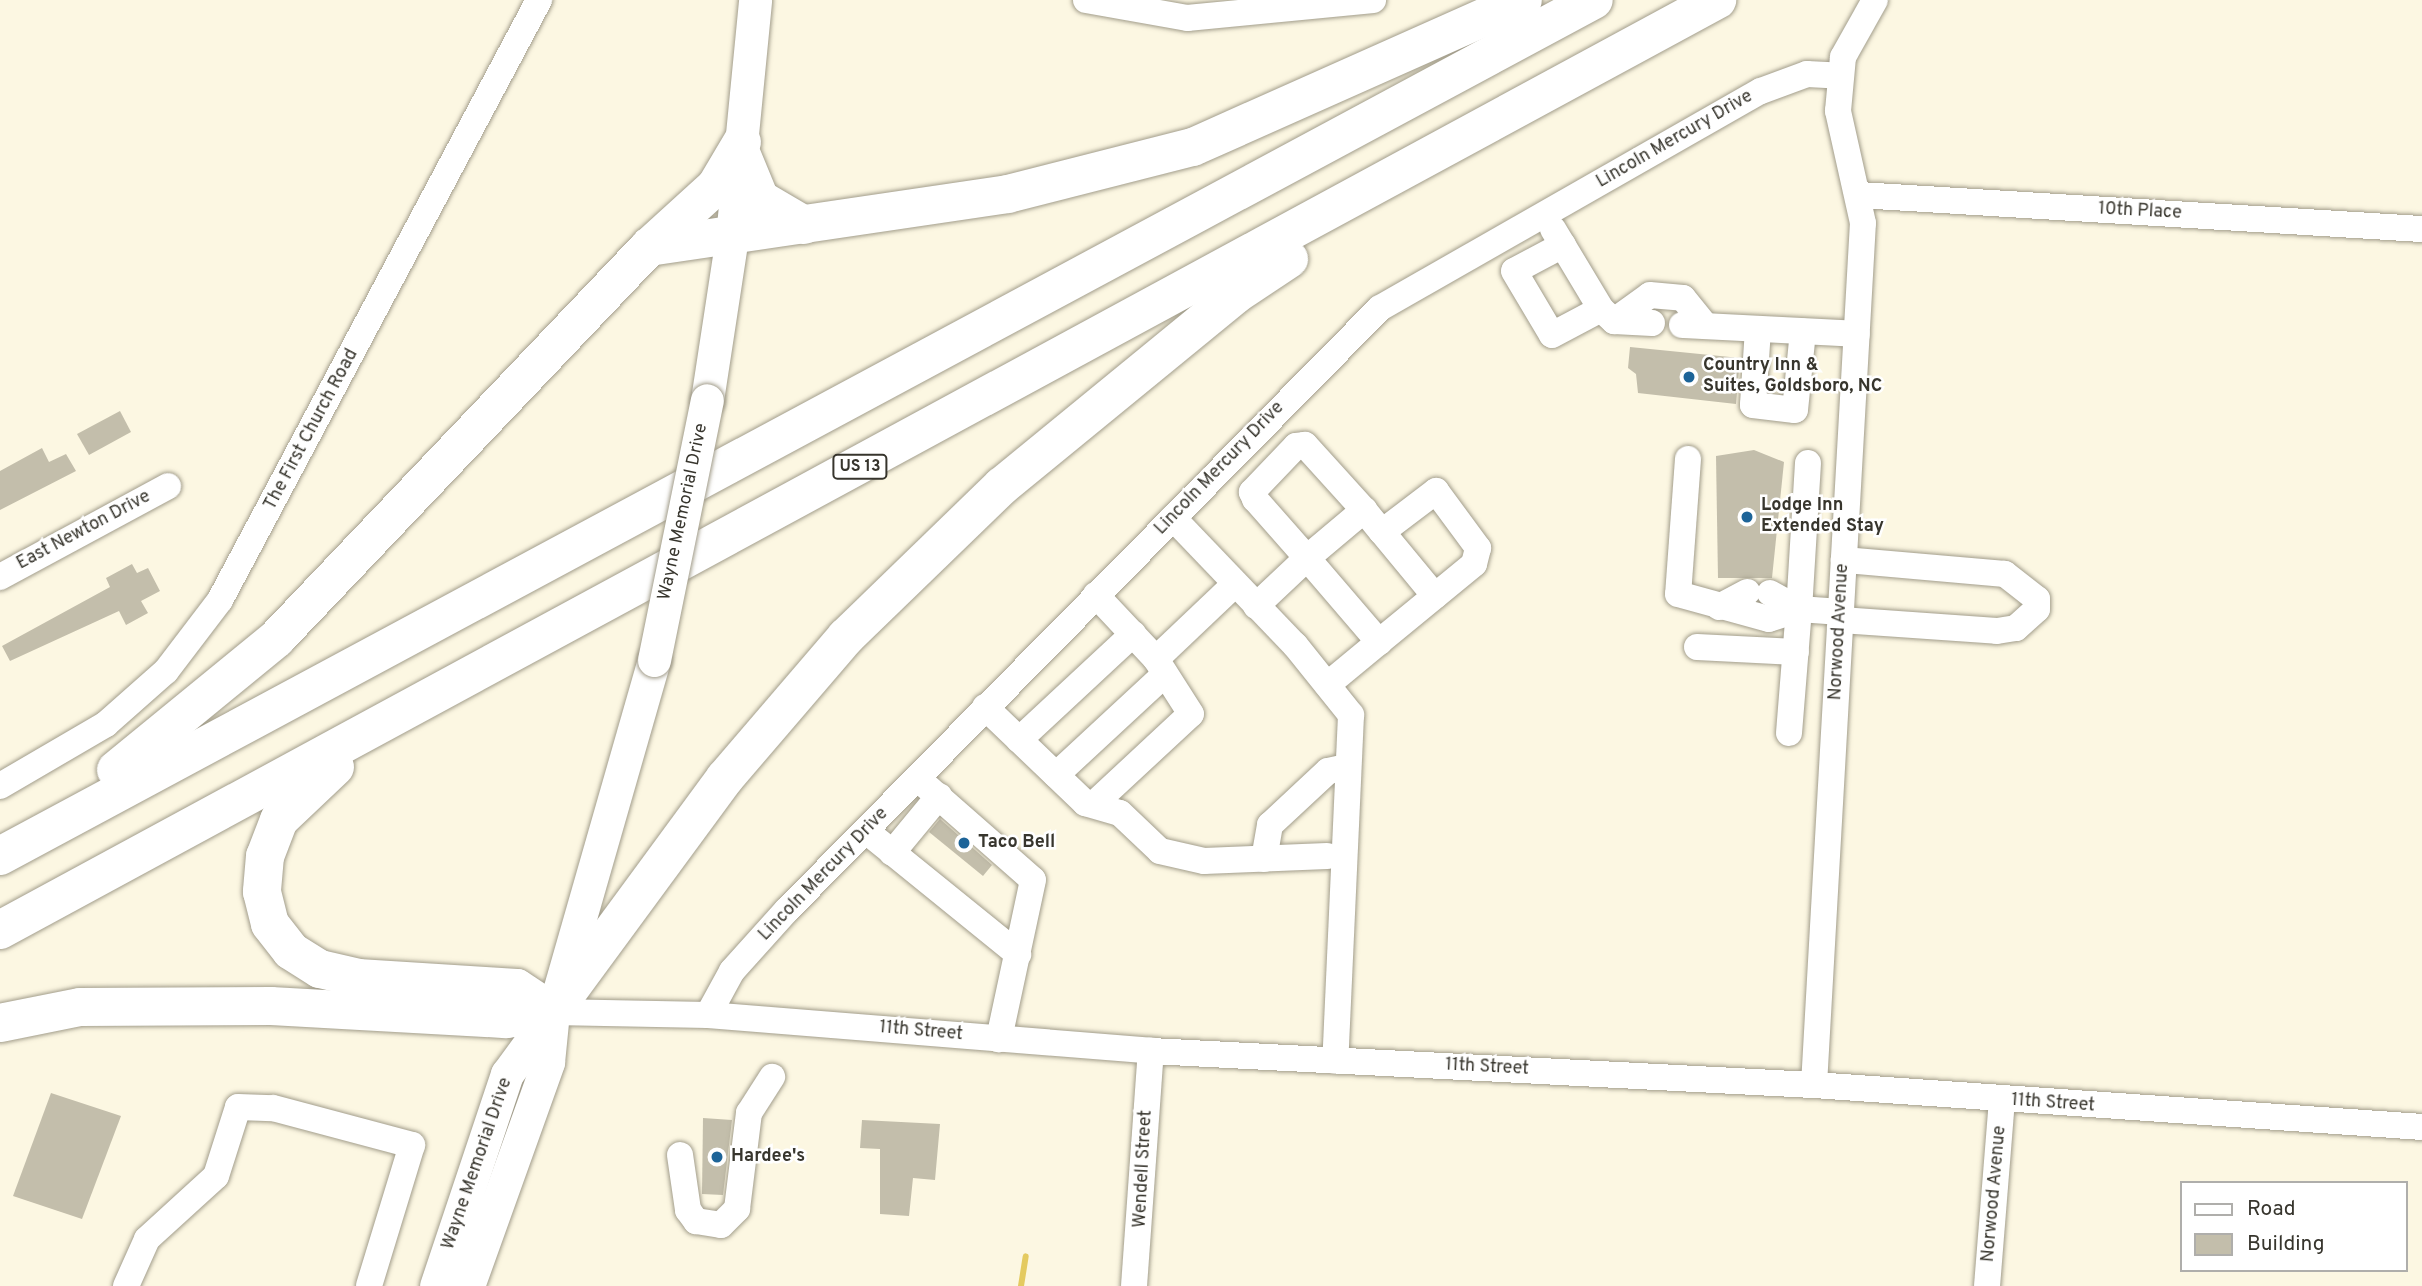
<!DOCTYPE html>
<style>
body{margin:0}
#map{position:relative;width:2422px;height:1286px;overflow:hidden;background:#fcf7e2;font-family:Overpass,sans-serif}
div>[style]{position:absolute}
.stream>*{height:6px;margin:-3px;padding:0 3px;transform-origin:3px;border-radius:3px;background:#e4ca60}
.building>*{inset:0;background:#c3beab}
.roads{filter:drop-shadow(0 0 2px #a29d8b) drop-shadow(0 0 2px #a29d8b)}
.minor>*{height:26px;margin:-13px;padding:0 13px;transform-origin:13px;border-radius:13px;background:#fff}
.major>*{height:33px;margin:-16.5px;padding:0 16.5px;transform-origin:16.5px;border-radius:16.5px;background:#fff}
.highway>*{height:38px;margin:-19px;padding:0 19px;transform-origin:19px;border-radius:19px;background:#fff}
.bridges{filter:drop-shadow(0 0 2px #a29d8b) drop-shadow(0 0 2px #a29d8b)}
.major-bridge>*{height:33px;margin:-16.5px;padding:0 16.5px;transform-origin:16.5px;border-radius:16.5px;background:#fff}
.dots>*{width:19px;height:19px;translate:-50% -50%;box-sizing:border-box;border:4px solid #fff;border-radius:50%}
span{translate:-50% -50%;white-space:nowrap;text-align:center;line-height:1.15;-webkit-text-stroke:5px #fff;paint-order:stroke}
.shield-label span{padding:2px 5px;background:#fff;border:2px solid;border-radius:5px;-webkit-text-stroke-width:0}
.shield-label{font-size:16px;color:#37352d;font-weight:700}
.street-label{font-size:18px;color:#37352d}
.poi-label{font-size:18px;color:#37352d;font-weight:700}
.left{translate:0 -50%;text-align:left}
.legend{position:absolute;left:2180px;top:1181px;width:228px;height:91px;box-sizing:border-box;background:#fff;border:2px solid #afaeab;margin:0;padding:9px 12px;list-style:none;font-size:21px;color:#37352d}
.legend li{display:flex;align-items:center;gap:14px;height:35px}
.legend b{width:35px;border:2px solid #afaeab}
</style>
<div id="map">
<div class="stream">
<i style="left:1021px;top:1286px;width:30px;rotate:-81deg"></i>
</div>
<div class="building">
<i style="clip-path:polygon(1630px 347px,1740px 358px,1736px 404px,1638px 393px,1636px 374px,1628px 368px)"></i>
<i style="clip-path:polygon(120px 411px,131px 432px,89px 455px,77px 434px)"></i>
<i style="clip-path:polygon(42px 448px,49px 462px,66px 454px,76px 471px,0 510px,0 471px)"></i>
<i style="clip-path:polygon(1754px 450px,1784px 462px,1772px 578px,1718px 578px,1716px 456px)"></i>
<i style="clip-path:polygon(132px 564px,137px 573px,148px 568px,160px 591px,141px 601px,148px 613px,126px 625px,119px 611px,10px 661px,2px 646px,110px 587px,106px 578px)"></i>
<i style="clip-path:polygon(940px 819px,992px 865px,983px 876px,929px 832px)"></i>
<i style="clip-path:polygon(51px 1093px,121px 1116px,82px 1219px,13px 1196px)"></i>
<i style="clip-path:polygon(703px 1118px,732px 1120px,723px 1195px,702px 1194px)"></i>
<i style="clip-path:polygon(862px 1120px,940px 1124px,935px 1180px,913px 1178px,909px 1216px,880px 1214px,880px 1149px,860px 1148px)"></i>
</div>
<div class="roads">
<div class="minor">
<i style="left:1086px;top:0;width:103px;rotate:10.1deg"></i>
<i style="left:1187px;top:18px;width:187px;rotate:-5.5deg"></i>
<i style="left:1859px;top:195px;width:564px;rotate:3.46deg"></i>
<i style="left:1553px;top:229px;width:93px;rotate:59deg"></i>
<i style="left:1601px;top:309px;width:18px;rotate:43deg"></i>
<i style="left:1614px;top:321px;width:38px;rotate:3deg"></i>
<i style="left:1563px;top:245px;width:55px;rotate:152deg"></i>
<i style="left:1514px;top:271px;width:74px;rotate:59.3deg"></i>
<i style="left:1552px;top:335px;width:55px;rotate:-28deg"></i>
<i style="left:1614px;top:321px;width:44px;rotate:-35.8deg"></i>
<i style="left:1650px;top:295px;width:33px;rotate:5deg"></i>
<i style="left:1683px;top:298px;width:36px;rotate:51deg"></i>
<i style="left:1682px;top:325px;width:175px;rotate:2.9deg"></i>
<i style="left:1758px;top:329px;width:76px;rotate:93.8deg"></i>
<i style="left:1753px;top:405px;width:42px;rotate:6.8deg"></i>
<i style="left:1795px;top:410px;width:79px;rotate:-84.2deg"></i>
<i style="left:1688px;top:459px;width:135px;rotate:94.2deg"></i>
<i style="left:1678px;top:594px;width:94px;rotate:15.4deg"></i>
<i style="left:1769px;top:619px;width:32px;rotate:-18deg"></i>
<i style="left:1808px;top:463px;width:146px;rotate:93.5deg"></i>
<i style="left:1799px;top:609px;width:42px;rotate:4.1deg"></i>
<i style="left:1364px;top:510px;width:28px;rotate:51deg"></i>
<i style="left:1382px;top:532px;width:68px;rotate:-37.2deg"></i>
<i style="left:1436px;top:491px;width:71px;rotate:53.6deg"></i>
<i style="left:1478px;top:548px;width:16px;rotate:104deg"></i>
<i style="left:1474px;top:564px;width:123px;rotate:140.6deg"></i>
<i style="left:1173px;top:518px;width:176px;rotate:46.2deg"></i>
<i style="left:1295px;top:645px;width:90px;rotate:51.3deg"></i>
<i style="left:1351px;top:715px;width:346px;rotate:92.6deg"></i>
<i style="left:1382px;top:532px;width:83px;rotate:50.4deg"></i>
<i style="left:0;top:577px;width:191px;rotate:-28.4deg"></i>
<i style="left:1770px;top:593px;width:33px;rotate:29deg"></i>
<i style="left:1256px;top:606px;width:70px;rotate:-43.3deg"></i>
<i style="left:1307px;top:558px;width:75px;rotate:-40.1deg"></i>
<i style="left:1364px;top:510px;width:88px;rotate:-132.2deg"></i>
<i style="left:1305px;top:445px;width:9px;rotate:174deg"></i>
<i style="left:1296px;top:446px;width:64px;rotate:133.7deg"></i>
<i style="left:1252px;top:492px;width:8px;rotate:67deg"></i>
<i style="left:1255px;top:499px;width:79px;rotate:48.6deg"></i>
<i style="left:1307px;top:558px;width:111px;rotate:49.4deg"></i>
<i style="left:1379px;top:642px;width:67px;rotate:140.4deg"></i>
<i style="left:1719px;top:607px;width:32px;rotate:-28deg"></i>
<i style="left:1841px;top:620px;width:156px;rotate:4deg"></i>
<i style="left:1997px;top:631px;width:19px;rotate:-9deg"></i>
<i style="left:2016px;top:628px;width:28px;rotate:-42deg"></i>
<i style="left:2037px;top:609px;width:10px;rotate:-90deg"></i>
<i style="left:2037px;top:599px;width:41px;rotate:-142deg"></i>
<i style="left:2005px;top:574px;width:162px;rotate:-175deg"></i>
<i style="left:1697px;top:647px;width:99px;rotate:2.9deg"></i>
<i style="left:1156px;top:659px;width:109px;rotate:-43.5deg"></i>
<i style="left:985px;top:707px;width:139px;rotate:43.8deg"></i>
<i style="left:1085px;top:803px;width:36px;rotate:16deg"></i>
<i style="left:1120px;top:813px;width:55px;rotate:43.5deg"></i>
<i style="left:1160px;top:851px;width:45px;rotate:12.8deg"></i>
<i style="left:1204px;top:861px;width:123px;rotate:-2.3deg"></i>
<i style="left:1789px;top:733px;width:124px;rotate:-85.4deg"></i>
<i style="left:1019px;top:740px;width:156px;rotate:-42.9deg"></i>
<i style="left:1056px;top:775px;width:146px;rotate:-42.8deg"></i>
<i style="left:917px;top:778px;width:154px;rotate:41.3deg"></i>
<i style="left:1033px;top:880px;width:163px;rotate:102.1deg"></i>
<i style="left:0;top:786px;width:123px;rotate:-30.3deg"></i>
<i style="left:106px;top:724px;width:80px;rotate:-41.5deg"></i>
<i style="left:166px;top:671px;width:89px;rotate:-52.7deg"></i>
<i style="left:220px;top:600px;width:680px;rotate:-62deg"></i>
<i style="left:1094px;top:804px;width:132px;rotate:-42.9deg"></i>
<i style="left:1191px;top:714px;width:65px;rotate:-122.5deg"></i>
<i style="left:1156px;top:659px;width:88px;rotate:-133.2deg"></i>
<i style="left:866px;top:831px;width:196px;rotate:39deg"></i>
<i style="left:892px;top:853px;width:74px;rotate:-50.5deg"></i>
<i style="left:1264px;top:859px;width:35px;rotate:-80deg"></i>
<i style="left:1270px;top:825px;width:79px;rotate:-43deg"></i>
<i style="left:1328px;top:771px;width:19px;rotate:-12deg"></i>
<i style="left:553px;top:1012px;width:155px;rotate:1.1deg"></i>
<i style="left:708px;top:1015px;width:444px;rotate:4.6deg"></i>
<i style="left:1151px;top:1051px;width:664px;rotate:2.94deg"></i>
<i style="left:1814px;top:1085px;width:609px;rotate:3.95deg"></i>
<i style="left:708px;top:1015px;width:50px;rotate:-61.4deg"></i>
<i style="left:732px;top:971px;width:82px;rotate:-48deg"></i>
<i style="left:787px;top:910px;width:845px;rotate:-45.43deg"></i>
<i style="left:1380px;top:308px;width:438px;rotate:-29.7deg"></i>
<i style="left:1761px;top:91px;width:49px;rotate:-20.3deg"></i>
<i style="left:1807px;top:74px;width:34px;rotate:3deg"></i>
<i style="left:1814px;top:1085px;width:863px;rotate:-86.75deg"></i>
<i style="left:1863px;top:223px;width:115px;rotate:-102.6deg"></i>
<i style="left:1838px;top:111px;width:54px;rotate:-84.7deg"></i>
<i style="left:1843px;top:57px;width:65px;rotate:-60.7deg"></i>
<i style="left:680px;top:1155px;width:56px;rotate:81.7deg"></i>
<i style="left:688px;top:1210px;width:14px;rotate:54deg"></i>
<i style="left:696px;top:1221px;width:25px;rotate:9deg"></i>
<i style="left:721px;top:1225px;width:23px;rotate:-45deg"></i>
<i style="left:737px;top:1209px;width:97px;rotate:-82.9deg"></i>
<i style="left:749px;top:1113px;width:43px;rotate:-57.4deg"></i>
<i style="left:126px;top:1286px;width:51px;rotate:-65.9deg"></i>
<i style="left:147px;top:1239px;width:93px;rotate:-42.4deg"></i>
<i style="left:216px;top:1176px;width:72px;rotate:-72.3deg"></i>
<i style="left:238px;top:1107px;width:35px;rotate:2deg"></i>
<i style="left:273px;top:1108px;width:144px;rotate:14.9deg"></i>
<i style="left:412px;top:1145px;width:147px;rotate:107deg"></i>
<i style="left:1134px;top:1286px;width:236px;rotate:-85.9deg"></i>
<i style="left:1987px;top:1286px;width:186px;rotate:-85.4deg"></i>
</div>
<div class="major">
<i style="left:707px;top:400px;width:166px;rotate:-81.3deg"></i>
<i style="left:732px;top:236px;width:237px;rotate:-84.4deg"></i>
<i style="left:436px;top:1286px;width:224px;rotate:-71.5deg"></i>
<i style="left:507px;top:1074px;width:74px;rotate:-53.7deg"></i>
<i style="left:468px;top:1286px;width:238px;rotate:-70.3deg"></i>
<i style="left:548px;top:1062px;width:50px;rotate:-84.3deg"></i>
<i style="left:553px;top:1012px;width:366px;rotate:-74deg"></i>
</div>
<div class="highway">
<i style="left:741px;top:153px;width:50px;rotate:67.6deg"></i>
<i style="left:760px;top:199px;width:51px;rotate:30.6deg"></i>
<i style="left:649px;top:247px;width:91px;rotate:-42.3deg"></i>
<i style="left:716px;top:186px;width:51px;rotate:-59.4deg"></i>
<i style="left:335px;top:767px;width:77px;rotate:136.6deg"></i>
<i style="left:279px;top:820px;width:39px;rotate:111deg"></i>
<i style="left:265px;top:856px;width:36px;rotate:95deg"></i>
<i style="left:262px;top:892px;width:33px;rotate:76deg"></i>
<i style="left:270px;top:924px;width:34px;rotate:52deg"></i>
<i style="left:291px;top:951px;width:34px;rotate:32deg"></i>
<i style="left:320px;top:969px;width:39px;rotate:13deg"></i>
<i style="left:358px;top:978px;width:159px;rotate:3.6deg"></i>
<i style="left:517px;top:988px;width:43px;rotate:33.7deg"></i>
<i style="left:116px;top:770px;width:208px;rotate:-39.3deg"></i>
<i style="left:277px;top:638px;width:540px;rotate:-46.43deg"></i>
<i style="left:649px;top:247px;width:363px;rotate:-8.4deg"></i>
<i style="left:1008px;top:194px;width:191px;rotate:-14.3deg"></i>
<i style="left:1193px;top:147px;width:361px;rotate:-24deg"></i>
<i style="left:0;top:856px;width:1809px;rotate:-28.24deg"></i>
<i style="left:0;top:930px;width:1953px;rotate:-28.44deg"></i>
<i style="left:0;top:1023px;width:82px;rotate:-11.3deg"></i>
<i style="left:80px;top:1007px;width:191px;rotate:-0.3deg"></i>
<i style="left:271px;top:1006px;width:236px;rotate:3.2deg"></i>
<i style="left:507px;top:1019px;width:47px;rotate:-8.7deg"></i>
<i style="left:553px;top:1012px;width:290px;rotate:-53.7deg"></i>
<i style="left:725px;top:778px;width:186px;rotate:-49.4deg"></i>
<i style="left:846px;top:637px;width:217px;rotate:-44.1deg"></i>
<i style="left:1002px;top:486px;width:301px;rotate:-39.3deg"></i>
<i style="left:1235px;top:295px;width:65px;rotate:-33.7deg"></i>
</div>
</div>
<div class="bridges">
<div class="major-bridge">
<i style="left:654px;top:660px;width:265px;rotate:-78.5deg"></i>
</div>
</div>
<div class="dots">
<i style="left:1689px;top:377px;background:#1d6498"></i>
<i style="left:1747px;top:517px;background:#1d6498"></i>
<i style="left:964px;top:843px;background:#1d6498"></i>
<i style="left:717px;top:1157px;background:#1d6498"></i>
</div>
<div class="shield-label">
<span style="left:860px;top:467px">US 13</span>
</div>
<div class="street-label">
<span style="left:1675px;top:140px;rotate:-30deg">Lincoln Mercury Drive</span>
<span style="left:2140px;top:212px;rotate:3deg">10th Place</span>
<span style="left:312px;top:430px;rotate:-62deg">The First Church Road</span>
<span style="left:1220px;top:469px;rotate:-46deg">Lincoln Mercury Drive</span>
<span style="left:684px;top:512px;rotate:-78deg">Wayne Memorial Drive</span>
<span style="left:84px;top:531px;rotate:-28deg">East Newton Drive</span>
<span style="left:1840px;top:632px;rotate:-87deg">Norwood Avenue</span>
<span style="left:824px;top:875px;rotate:-46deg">Lincoln Mercury Drive</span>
<span style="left:921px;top:1032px;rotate:5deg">11th Street</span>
<span style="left:1487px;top:1068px;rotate:3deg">11th Street</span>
<span style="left:2053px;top:1104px;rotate:4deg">11th Street</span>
<span style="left:478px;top:1164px;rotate:-71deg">Wayne Memorial Drive</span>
<span style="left:1144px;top:1169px;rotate:-87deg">Wendell Street</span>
<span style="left:1995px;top:1194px;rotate:-85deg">Norwood Avenue</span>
</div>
<div class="poi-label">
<span class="left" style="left:1703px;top:377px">Country Inn &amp;<br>Suites, Goldsboro, NC</span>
<span class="left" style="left:1761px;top:517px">Lodge Inn<br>Extended Stay</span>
<span class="left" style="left:978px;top:843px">Taco Bell</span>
<span class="left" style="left:731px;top:1157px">Hardee's</span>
</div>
<ul class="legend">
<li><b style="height:9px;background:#fff"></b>Road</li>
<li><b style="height:19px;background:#c3beab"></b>Building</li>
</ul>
</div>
